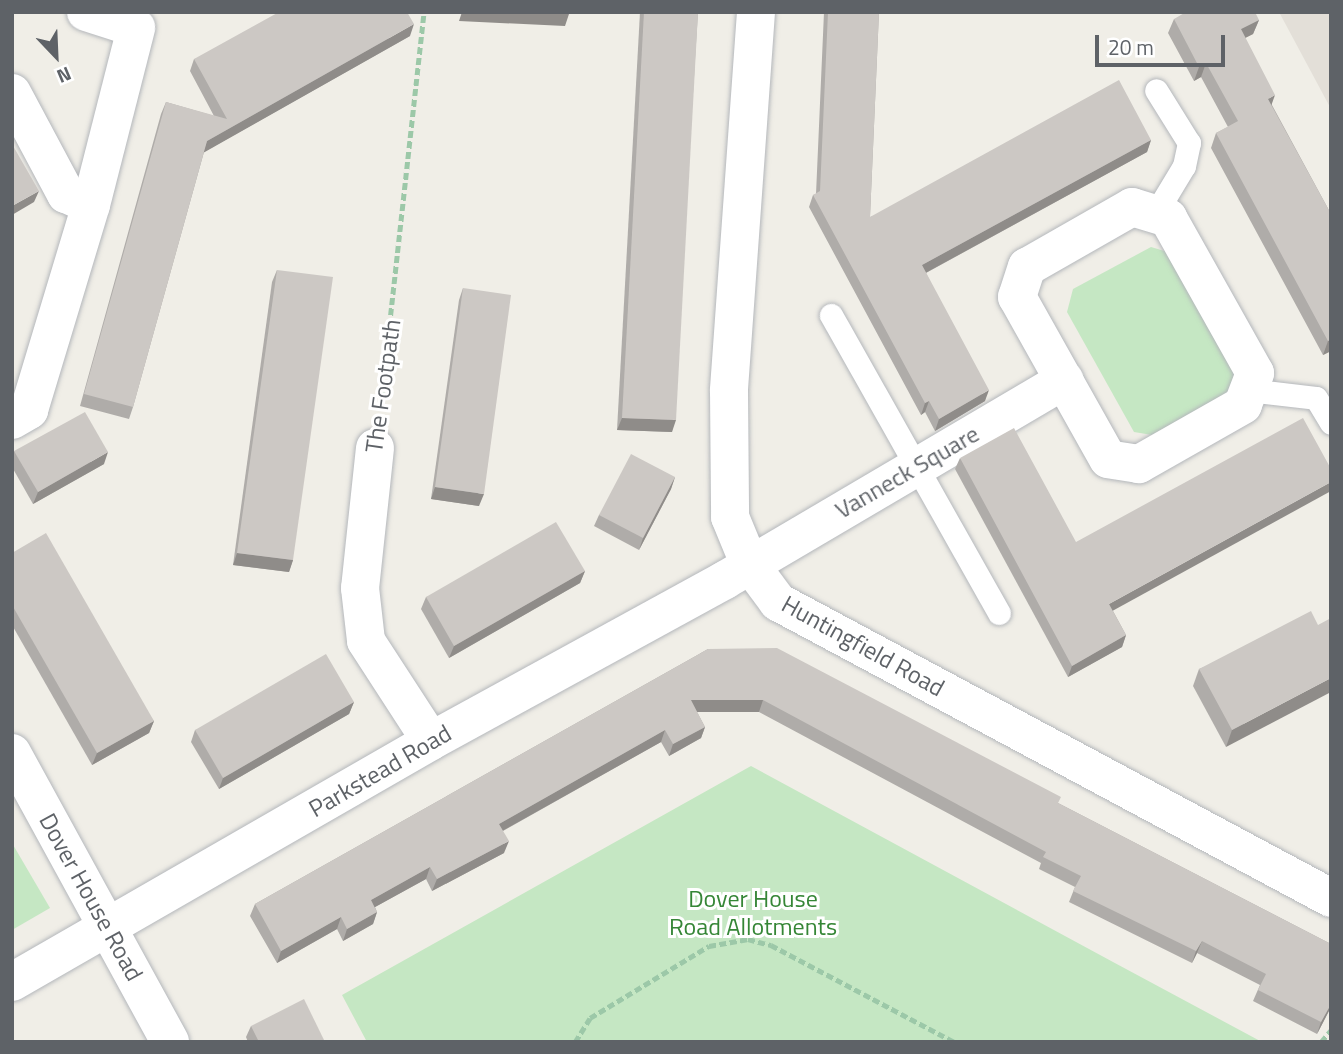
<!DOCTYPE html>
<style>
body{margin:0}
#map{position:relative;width:1343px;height:1054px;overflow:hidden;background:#f0eee7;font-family:"Titillium Web",sans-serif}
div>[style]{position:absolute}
.education>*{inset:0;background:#e3dfd8}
.green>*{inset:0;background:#c5e7c3}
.path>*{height:4.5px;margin-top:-2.25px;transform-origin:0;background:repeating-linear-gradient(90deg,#9cc8a8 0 7px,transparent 0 10.5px)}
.roads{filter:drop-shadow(0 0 2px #b4b7bb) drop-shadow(0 0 2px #b4b7bb)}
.service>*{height:23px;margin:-11.5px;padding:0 11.5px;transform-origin:11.5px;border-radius:11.5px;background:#fff}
.minor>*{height:38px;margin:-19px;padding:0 19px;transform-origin:19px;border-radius:19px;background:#fff}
.tertiary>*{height:38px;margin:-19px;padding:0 19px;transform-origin:19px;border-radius:19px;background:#fff}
.wall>*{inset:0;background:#afaca9}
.shaded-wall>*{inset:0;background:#8f8c89}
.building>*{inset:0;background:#ccc8c4}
span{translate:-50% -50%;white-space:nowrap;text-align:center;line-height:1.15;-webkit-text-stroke:6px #fff;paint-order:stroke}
.street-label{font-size:24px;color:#5e6267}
.park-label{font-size:24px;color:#358636}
.frame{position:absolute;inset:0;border:14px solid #5e6267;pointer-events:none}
.north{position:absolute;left:21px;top:21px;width:70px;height:70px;-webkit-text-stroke:5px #fff;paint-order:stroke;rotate:157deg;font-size:19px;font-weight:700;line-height:28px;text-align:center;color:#5e6267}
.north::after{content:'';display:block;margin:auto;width:24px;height:32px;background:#5e6267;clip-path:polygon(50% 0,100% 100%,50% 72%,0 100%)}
.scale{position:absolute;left:1095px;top:35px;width:130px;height:32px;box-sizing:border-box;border:4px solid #5e6267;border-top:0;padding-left:9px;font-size:21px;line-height:24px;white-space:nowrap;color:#5e6267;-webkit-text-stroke:5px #fff;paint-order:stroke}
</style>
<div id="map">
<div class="education">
<i style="clip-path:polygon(1279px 12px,1331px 12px,1331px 109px)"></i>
</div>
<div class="green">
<i style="clip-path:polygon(1151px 247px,1171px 253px,1237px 373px,1227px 393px,1152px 435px,1134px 432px,1067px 312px,1073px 289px)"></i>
<i style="clip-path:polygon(751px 766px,1113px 962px,1262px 1042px,367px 1042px,342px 995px)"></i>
<i style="clip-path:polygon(12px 843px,50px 908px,12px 930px)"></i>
</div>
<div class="path">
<i style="left:380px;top:409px;width:399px;rotate:-83.7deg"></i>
<i style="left:575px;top:1042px;width:28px;rotate:-58deg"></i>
<i style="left:590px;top:1018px;width:139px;rotate:-31.2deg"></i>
<i style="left:709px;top:946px;width:40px;rotate:-10deg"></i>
<i style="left:748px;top:939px;width:24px;rotate:15deg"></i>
<i style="left:771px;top:945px;width:207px;rotate:27.9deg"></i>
<i style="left:1321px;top:1042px;width:16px;rotate:-50deg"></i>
</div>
<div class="roads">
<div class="service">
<i style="left:1155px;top:214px;width:56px;rotate:-58.9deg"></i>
<i style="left:1184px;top:166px;width:24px;rotate:-78deg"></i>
<i style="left:1189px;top:143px;width:62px;rotate:-121.9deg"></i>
<i style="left:831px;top:315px;width:342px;rotate:60.6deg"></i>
<i style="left:1248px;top:390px;width:68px;rotate:6.7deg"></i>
<i style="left:1316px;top:398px;width:29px;rotate:59deg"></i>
</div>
<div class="minor">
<i style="left:86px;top:12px;width:52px;rotate:17.7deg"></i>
<i style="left:756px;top:12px;width:380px;rotate:94.1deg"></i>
<i style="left:729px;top:391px;width:126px;rotate:89.5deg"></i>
<i style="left:730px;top:517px;width:50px;rotate:67.6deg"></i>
<i style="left:749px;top:563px;width:49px;rotate:53.4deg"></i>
<i style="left:778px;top:602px;width:627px;rotate:28.16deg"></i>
<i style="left:12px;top:93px;width:115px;rotate:61.9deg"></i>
<i style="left:66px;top:194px;width:27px;rotate:24deg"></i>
<i style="left:1132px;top:207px;width:38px;rotate:17deg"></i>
<i style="left:1168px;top:218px;width:178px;rotate:60.7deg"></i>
<i style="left:1255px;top:373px;width:34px;rotate:111deg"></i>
<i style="left:1243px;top:405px;width:120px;rotate:150.4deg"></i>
<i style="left:1139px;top:464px;width:31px;rotate:-171deg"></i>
<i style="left:1108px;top:459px;width:186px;rotate:-119.3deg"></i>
<i style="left:1017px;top:297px;width:32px;rotate:-72deg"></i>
<i style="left:1027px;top:267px;width:121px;rotate:-29.7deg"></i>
<i style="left:12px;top:420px;width:20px;rotate:-30deg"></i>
<i style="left:29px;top:410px;width:214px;rotate:-73.2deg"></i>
<i style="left:91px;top:205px;width:183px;rotate:-75.7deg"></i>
<i style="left:375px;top:448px;width:141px;rotate:96.1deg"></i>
<i style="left:360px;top:588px;width:53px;rotate:83.5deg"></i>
<i style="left:366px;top:641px;width:119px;rotate:57deg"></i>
<i style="left:12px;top:982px;width:483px;rotate:-29.9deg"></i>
<i style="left:431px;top:741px;width:335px;rotate:-28.7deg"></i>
<i style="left:725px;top:580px;width:394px;rotate:-30.5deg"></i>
</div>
<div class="tertiary">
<i style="left:12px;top:753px;width:329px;rotate:61.3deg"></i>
</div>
</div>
<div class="wall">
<i style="clip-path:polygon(640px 12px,698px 12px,672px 432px,617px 430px)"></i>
<i style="clip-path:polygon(824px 12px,879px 12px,870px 217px,1151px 140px,1147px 152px,926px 273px,985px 401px,935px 431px,925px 412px,921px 415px,809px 207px,813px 195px,816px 194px)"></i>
<i style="clip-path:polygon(1174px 19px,1259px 20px,1253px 34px,1245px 38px,1272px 105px,1331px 214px,1331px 351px,1323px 355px,1211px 148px,1216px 133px,1228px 127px,1201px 77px,1194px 81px,1168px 33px)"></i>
<i style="clip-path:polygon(410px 36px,204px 152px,133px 407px,129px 419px,80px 406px,161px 114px,166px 102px,214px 116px,190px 71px,194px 59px)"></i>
<i style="clip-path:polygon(277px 270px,293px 560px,289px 572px,233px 565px,272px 282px)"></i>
<i style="clip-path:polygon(463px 288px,479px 506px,431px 499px,459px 300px)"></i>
<i style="clip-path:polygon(14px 451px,104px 464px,33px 504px,12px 467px,12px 457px)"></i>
<i style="clip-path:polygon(960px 458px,1113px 611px,1126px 635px,1122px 647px,1068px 677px,955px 469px)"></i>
<i style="clip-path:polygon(675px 477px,671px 489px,639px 550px,594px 526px,599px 515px)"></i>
<i style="clip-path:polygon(12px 553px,154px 721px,149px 733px,92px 765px,12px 625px)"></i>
<i style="clip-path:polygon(585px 571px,580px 583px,449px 658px,421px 609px,426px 597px)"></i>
<i style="clip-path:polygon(1318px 625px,1226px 747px,1193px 686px,1199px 669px)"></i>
<i style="clip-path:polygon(708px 649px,1058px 803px,1331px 944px,1331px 1007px,1317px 1034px,1253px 1001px,1260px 985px,1197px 953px,1192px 963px,1069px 902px,1075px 887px,1039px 869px,1041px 863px,759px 712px,697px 712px,705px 727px,701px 738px,669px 756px,661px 742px,503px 831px,504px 853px,432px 891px,426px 879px,375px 907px,377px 912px,373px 924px,343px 941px,337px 929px,277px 963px,250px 916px,255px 904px)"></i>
<i style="clip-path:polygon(354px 702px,349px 714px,219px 789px,191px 742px,195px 730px)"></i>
<i style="clip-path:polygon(251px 1026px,325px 1042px,248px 1042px,246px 1037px)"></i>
</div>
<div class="shaded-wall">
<i style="clip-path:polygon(462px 12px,529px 12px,569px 14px,565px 26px,459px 21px)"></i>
<i style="clip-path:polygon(1259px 20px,1253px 34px,1235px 43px,1241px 29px)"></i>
<i style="clip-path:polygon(414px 24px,410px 36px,203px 153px,207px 141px)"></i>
<i style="clip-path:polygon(1206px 63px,1201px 77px,1194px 81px,1199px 67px)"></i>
<i style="clip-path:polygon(1275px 95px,1270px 109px,1268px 99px)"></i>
<i style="clip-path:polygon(1151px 140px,1147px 152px,918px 277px,922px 265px)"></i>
<i style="clip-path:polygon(39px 191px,34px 202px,12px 215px,12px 206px)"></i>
<i style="clip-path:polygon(1331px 339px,1331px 351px,1323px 355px,1328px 341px)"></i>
<i style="clip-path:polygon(989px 390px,985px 401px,935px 431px,939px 419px)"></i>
<i style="clip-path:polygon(929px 401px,925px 412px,921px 415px,925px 403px)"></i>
<i style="clip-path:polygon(622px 418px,676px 420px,672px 432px,617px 430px)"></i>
<i style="clip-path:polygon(108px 452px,104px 464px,33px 504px,38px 492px)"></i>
<i style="clip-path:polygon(675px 477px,671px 489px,639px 550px,643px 538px)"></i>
<i style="clip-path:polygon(1331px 482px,1331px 491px,1105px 615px,1109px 604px)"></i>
<i style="clip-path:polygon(435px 487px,484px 494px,479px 506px,431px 499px)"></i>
<i style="clip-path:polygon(237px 553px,293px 560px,289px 572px,233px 565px)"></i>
<i style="clip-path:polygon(585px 571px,580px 583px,449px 658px,454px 646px)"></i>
<i style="clip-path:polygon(1126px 635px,1122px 647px,1068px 677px,1072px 666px)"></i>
<i style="clip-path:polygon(1331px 678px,1331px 692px,1226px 747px,1232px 730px)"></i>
<i style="clip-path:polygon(691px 700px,763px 700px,759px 712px,686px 712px)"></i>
<i style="clip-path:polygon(354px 702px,349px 714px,219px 789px,223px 778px)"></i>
<i style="clip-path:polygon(154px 721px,149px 733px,92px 765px,97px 753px)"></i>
<i style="clip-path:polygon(705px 727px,701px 738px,669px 756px,673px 744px)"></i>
<i style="clip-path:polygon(665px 730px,661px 742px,495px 835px,499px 824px)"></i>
<i style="clip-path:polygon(509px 841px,504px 853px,432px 891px,437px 879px)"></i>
<i style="clip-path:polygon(430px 867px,426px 879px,366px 912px,371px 900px)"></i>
<i style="clip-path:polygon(377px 912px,373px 924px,343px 941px,347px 929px)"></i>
<i style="clip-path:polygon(341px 917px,337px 929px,277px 963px,281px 951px)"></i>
<i style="clip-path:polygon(1202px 941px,1197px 953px,1192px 963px,1196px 951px)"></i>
<i style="clip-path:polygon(1331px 1004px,1331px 1007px,1317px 1034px,1321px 1022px)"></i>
</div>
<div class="building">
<i style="clip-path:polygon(279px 12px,407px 12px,414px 24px,207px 141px,133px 407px,84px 394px,166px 102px,227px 119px,194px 59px)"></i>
<i style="clip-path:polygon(529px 12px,570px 12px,569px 14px)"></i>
<i style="clip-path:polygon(644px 12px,698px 12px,676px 420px,622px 418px)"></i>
<i style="clip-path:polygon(828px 12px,879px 12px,870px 217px,1119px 80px,1151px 140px,922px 265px,989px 390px,939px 419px,929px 401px,925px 403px,813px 195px,820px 191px)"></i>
<i style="clip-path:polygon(1186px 12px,1255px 12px,1259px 20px,1241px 29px,1275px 95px,1268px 99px,1331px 214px,1331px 339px,1328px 341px,1216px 133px,1238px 121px,1206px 63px,1199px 67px,1174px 19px)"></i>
<i style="clip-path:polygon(12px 144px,39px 191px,12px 206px)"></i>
<i style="clip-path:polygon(277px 270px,333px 277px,293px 560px,237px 553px)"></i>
<i style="clip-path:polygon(463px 288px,511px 295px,484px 494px,435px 487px)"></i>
<i style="clip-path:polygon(85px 412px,108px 452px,38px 492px,14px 451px)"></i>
<i style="clip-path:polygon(1303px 418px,1331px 469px,1331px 482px,1109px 604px,1126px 635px,1072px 666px,960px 458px,1014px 428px,1076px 542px)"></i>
<i style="clip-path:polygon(631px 454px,675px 477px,643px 538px,599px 515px)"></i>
<i style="clip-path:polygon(556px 522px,585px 571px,454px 646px,426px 597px)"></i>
<i style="clip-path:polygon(46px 533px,154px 721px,97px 753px,12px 605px,12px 553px)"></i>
<i style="clip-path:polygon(1311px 611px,1318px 625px,1331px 618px,1331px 678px,1232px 730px,1199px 669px)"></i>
<i style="clip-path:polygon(777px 648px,1061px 797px,1058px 803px,1331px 944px,1331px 1004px,1321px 1022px,1258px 990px,1266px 974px,1202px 941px,1196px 951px,1073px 891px,1081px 876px,1043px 857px,1046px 852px,763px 700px,691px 700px,705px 727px,673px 744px,665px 730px,499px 824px,509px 841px,437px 879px,430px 867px,371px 900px,377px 912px,347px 929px,341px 917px,281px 951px,255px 904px,708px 649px)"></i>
<i style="clip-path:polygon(326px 654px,354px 702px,223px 778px,195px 730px)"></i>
<i style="clip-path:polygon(304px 999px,325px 1042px,259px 1042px,251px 1026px)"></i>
</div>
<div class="street-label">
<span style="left:383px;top:386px;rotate:-82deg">The Footpath</span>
<span style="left:907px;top:472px;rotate:-30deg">Vanneck Square</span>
<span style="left:863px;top:646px;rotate:29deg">Huntingfield Road</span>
<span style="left:380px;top:771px;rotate:-30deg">Parkstead Road</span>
<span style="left:91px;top:897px;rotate:61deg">Dover House Road</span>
</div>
<div class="park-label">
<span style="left:753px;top:913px">Dover House<br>Road Allotments</span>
</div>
<div class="frame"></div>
<div class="north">N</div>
<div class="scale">20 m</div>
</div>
